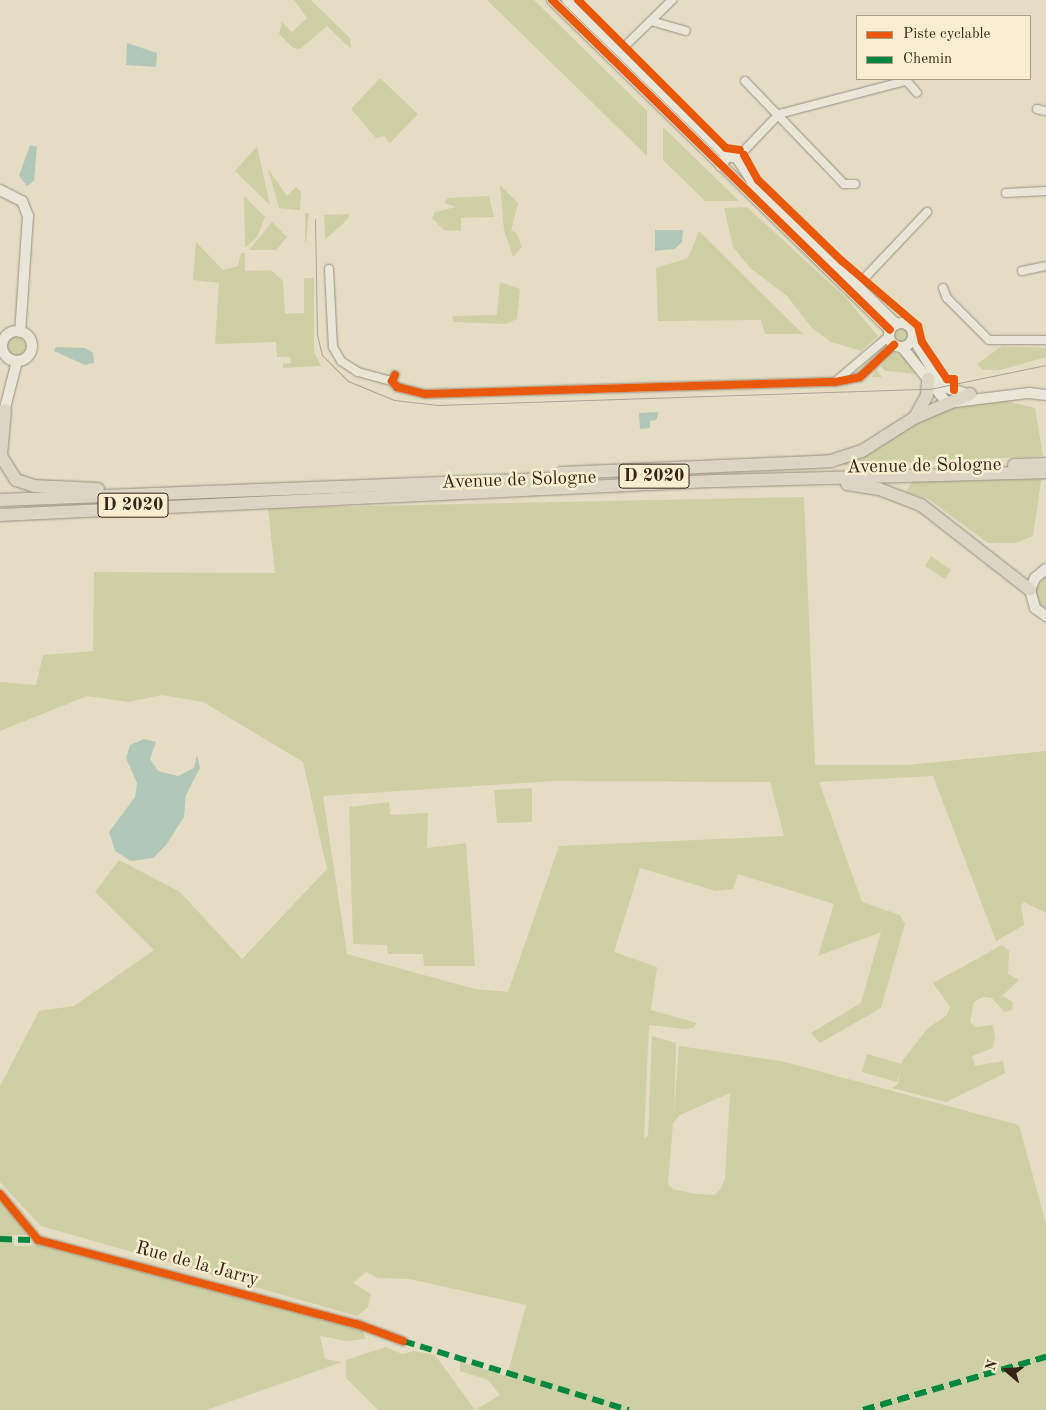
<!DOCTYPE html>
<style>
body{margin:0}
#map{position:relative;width:1046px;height:1410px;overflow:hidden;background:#e4ddc3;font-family:"Old Standard TT",serif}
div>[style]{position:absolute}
.green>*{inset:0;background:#cfcfa5}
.round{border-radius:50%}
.water>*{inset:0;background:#b2c7b8}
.roads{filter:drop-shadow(0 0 1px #989182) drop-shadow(0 0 1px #989182)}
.minor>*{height:8px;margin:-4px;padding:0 4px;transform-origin:4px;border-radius:4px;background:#e9e6d8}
.tertiary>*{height:10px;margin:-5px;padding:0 5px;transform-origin:5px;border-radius:5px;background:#e9e6d8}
.tertiary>.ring{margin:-5px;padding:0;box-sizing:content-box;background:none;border:10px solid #e9e6d8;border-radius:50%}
.primary>*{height:12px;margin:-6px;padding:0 6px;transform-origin:6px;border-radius:6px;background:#dcd5c3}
.tram>*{height:1px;margin:-0.5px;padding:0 0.5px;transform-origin:0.5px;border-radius:0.5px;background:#a9a499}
.quiet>*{height:6px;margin-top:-3px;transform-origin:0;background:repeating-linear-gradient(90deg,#00873e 0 12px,transparent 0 18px)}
.cycleway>*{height:8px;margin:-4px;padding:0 4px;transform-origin:4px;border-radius:4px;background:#e8590c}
span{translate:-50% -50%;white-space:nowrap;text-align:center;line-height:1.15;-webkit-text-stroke:5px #f7eecf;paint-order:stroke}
.shield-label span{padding:1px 4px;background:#f7eecf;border:1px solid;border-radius:4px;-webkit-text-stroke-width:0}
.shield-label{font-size:18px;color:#382218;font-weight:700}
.street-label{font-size:19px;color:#382218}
.legend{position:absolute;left:856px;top:15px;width:175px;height:65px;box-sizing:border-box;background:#f7eecf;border:1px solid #ab9c86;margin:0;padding:6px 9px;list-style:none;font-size:15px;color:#382218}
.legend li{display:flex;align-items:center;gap:10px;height:25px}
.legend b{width:25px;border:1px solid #ab9c86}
.north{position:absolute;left:981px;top:1345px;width:50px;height:50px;-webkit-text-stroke:4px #f7eecf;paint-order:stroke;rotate:288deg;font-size:14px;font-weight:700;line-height:20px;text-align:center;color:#382218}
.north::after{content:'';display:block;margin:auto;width:18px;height:22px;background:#382218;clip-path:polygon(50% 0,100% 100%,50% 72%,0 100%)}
</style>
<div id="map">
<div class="green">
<i style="clip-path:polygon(294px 0,311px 0,350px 38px,351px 49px,327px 26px,300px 49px,293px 48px,279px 34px,282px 22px,292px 32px,307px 18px)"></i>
<i style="clip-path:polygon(487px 0,534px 0,647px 111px,647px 156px)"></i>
<i style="clip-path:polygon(380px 78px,418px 114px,390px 143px,384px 136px,376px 138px,351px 109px)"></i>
<i style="clip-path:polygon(663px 127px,739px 201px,705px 201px,663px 160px)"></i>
<i style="clip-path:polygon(257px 146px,270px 205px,235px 171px)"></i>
<i style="clip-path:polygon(268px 169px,287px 196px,296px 187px,301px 192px,300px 210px,279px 208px)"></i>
<i style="clip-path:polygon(500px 185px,518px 203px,511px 231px,516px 232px,522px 247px,513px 257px,504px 230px)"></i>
<i style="clip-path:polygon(244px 196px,265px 217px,257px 237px,245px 248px)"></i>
<i style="clip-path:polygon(489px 196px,494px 217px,461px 218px,461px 231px,444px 230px,432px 218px,435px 212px,456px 207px,444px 203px,448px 198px)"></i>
<i style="clip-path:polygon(747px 207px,845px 297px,878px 336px,861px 351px,831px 342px,812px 328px,787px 296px,750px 268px,733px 247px,724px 208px)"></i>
<i style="clip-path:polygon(305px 213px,309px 213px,306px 243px,305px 242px)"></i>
<i style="clip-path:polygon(349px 214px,348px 219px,325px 240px,324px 215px)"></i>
<i style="clip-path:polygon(272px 222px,287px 237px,276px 250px,249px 250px)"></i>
<i style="clip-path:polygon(699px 231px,704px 236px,803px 334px,765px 334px,761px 320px,658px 321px,656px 268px,688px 258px)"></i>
<i style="clip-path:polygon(196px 242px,223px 270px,238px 266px,241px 253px,245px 253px,245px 271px,271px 270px,283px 281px,285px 314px,304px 313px,304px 278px,314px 278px,314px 352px,321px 366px,283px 368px,283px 364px,291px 363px,290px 357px,277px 357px,276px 342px,215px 344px,219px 283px,193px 280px)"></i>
<i style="clip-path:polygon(500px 282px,520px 289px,517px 319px,506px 324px,454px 322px,452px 316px,497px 315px)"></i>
<i class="round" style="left:894px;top:328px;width:16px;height:16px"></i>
<i class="round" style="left:6px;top:336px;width:20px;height:20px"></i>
<i style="clip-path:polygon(1002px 346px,1046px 348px,1046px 357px,1001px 370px,983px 370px,977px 364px)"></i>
<i style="clip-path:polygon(894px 353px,904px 355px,919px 374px,885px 371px,881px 366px)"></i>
<i style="clip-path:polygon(876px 370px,882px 377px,912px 376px,882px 377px,872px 377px)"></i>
<i style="clip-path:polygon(1002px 400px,1035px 408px,1043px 456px,832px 466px,939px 409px)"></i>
<i style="clip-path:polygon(1042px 475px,1033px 536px,1016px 543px,988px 543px,927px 498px,906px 492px,914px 479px)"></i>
<i style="clip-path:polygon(evenodd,804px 497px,815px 765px,908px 765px,1046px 751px,1046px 913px,1024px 902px,1021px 906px,1024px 925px,996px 941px,933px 776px,819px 782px,862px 902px,900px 915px,905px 924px,881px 1008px,820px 1043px,811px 1033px,861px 1003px,881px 932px,818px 956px,834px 904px,738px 874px,733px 889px,716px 891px,640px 868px,614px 952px,657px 967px,651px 1010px,697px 1023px,694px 1028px,683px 1029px,649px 1025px,644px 1138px,648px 1136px,652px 1036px,676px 1043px,674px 1115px,679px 1046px,781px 1061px,1019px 1125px,1046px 1224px,1046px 1410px,378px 1410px,346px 1378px,346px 1360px,386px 1347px,402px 1354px,414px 1351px,435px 1355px,475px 1410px,500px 1395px,488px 1380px,460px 1371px,460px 1362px,507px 1376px,526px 1305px,409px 1279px,378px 1278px,366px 1272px,353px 1283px,371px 1294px,368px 1307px,357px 1316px,41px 1226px,0 1182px,0 1086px,39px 1011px,74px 1006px,154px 950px,95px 892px,119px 860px,180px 892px,242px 959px,327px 869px,303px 762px,203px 702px,162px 695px,128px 702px,87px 696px,0 731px,0 682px,36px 685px,43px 655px,93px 651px,94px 572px,275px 573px,268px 508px,804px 497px,552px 781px,770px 782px,784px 836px,559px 846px,508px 992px,475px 989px,347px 954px,323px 796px,552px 781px,804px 497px,730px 1093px,725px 1179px,720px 1190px,714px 1195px,696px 1194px,673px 1189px,668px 1184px,673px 1123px,680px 1115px,730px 1093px)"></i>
<i style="clip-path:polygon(931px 556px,951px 570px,945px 579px,925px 566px)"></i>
<i style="clip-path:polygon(1046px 574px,1046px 612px,1039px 606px,1035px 590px)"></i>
<i style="clip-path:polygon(532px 788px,532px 822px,497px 823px,494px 790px)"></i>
<i style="clip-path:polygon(389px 802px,390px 815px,428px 813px,427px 848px,466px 843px,475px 966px,424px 966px,423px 954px,388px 954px,387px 945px,353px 944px,349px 807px)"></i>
<i style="clip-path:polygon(1002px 945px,1009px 951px,1008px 974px,1019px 980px,1002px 996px,1013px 1002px,1012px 1010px,1004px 1012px,992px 998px,983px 997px,974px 1002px,970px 1022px,976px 1027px,993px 1025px,995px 1038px,993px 1048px,972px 1056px,975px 1066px,1003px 1061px,1005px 1073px,946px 1102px,892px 1088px,898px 1084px,902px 1061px,928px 1028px,947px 1015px,950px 1007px,933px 983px)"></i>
<i style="clip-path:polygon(867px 1054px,902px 1064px,897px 1082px,862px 1072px)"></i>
<i style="clip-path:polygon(0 1196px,31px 1235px,12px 1235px,14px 1246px,39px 1245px,347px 1324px,363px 1330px,365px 1339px,346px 1341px,320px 1336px,325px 1359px,342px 1362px,207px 1410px,0 1410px)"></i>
</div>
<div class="water">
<i style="clip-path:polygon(127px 43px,157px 53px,156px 67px,126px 65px)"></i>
<i style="clip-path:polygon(30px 145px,37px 147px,34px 181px,27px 186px,19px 176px)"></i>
<i style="clip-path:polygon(655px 230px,683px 230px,682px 242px,675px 249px,655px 251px)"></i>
<i style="clip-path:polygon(56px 347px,85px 348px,93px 353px,94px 363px,85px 365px,54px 351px)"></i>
<i style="clip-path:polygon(659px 412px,656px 420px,650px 421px,650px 428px,640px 429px,639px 413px)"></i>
<i style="clip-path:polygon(144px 739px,156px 742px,150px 759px,158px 771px,178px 776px,194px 768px,197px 755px,200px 768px,186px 795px,184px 817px,166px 845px,153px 858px,131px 861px,115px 851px,109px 832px,135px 797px,137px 783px,126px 758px,130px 745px)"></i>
</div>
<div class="roads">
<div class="minor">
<i style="left:651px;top:21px;width:36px;rotate:16deg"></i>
<i style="left:620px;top:51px;width:73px;rotate:-44.4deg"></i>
<i style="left:905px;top:79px;width:18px;rotate:49deg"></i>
<i style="left:745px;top:81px;width:143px;rotate:46.1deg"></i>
<i style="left:844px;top:184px;width:11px"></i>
<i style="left:1037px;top:109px;width:9px;rotate:13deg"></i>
<i style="left:737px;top:158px;width:61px;rotate:-46.3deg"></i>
<i style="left:779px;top:114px;width:131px;rotate:-14.6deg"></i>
<i style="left:1006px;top:193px;width:40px;rotate:-2.9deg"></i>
<i style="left:329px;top:269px;width:78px;rotate:87.1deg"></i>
<i style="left:333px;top:347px;width:16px;rotate:60deg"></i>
<i style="left:341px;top:361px;width:20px;rotate:33deg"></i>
<i style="left:358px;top:372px;width:35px;rotate:15deg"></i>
<i style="left:1022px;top:271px;width:25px;rotate:-12deg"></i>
<i style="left:857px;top:286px;width:102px;rotate:-46.6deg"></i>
<i style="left:943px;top:288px;width:11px;rotate:68deg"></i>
<i style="left:947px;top:298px;width:59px;rotate:45deg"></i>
<i style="left:989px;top:340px;width:57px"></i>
<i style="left:0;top:339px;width:3px;rotate:18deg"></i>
<i style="left:395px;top:375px;width:7px;rotate:117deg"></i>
<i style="left:392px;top:381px;width:8px;rotate:50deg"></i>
<i style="left:397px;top:387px;width:29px;rotate:14deg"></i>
<i style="left:425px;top:394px;width:410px;rotate:-1.7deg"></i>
<i style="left:835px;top:382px;width:25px;rotate:-11deg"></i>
<i style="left:860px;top:377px;width:47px;rotate:-43.3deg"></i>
<i style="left:835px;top:382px;width:71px;rotate:-40.4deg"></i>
<i style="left:0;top:1194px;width:60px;rotate:50.4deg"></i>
<i style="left:38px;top:1240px;width:330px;rotate:14.8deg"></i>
<i style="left:357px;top:1324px;width:49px;rotate:20.3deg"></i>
</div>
<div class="tertiary">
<i style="left:552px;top:0;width:472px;rotate:44.3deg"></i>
<i style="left:567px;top:0;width:223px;rotate:44.3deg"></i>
<i style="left:721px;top:166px;width:12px;rotate:-59deg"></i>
<i style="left:727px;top:156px;width:10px;rotate:11deg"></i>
<i style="left:737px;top:158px;width:30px;rotate:57deg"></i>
<i style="left:753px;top:183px;width:201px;rotate:44.6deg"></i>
<i style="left:0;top:190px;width:25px;rotate:27deg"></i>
<i style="left:22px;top:201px;width:16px;rotate:68deg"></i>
<i style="left:28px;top:216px;width:116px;rotate:93.9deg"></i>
<i class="ring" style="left:889px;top:323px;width:14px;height:14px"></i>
<i class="ring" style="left:2px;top:331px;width:20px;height:20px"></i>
<i style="left:913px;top:338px;width:57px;rotate:58.5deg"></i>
<i style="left:943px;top:387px;width:26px;rotate:16deg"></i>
<i style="left:902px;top:347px;width:72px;rotate:51.2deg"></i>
<i style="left:947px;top:403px;width:83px;rotate:-7deg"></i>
<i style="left:1029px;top:393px;width:17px;rotate:7deg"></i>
<i style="left:3px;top:416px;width:57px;rotate:-75.7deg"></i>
<i style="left:1046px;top:569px;width:14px;rotate:141deg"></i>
<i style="left:1035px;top:578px;width:13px;rotate:113deg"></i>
<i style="left:1030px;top:590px;width:19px;rotate:74deg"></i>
<i style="left:1035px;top:608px;width:14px;rotate:36deg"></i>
</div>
<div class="primary">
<i style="left:5px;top:410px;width:46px;rotate:95deg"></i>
<i style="left:1px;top:456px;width:28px;rotate:58deg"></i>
<i style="left:16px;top:480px;width:19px;rotate:18deg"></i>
<i style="left:34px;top:486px;width:64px;rotate:2.7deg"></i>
<i style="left:915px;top:417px;width:25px;rotate:-61deg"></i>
<i style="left:927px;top:395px;width:16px;rotate:-86deg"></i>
<i style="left:1014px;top:465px;width:32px;rotate:-2deg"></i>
<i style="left:561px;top:473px;width:270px;rotate:-2.5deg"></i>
<i style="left:831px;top:461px;width:33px;rotate:-18deg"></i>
<i style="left:862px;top:451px;width:62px;rotate:-32.4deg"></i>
<i style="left:914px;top:418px;width:61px;rotate:-23.2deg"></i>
<i style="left:847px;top:484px;width:32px;rotate:9deg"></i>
<i style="left:879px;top:489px;width:45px;rotate:20.9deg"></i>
<i style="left:921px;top:505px;width:138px;rotate:37.9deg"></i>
<i style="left:0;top:500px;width:572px;rotate:-2.2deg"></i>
<i style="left:0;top:515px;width:713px;rotate:-2.73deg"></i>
<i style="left:712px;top:481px;width:334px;rotate:-1.5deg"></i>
</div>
</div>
<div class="tram">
<i style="left:315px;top:219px;width:115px;rotate:89deg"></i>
<i style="left:317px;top:334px;width:22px;rotate:77deg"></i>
<i style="left:322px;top:355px;width:37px;rotate:45deg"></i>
<i style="left:348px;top:381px;width:50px;rotate:22.4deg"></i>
<i style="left:394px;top:400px;width:44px;rotate:6.5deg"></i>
<i style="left:438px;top:405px;width:491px;rotate:-1.9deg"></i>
<i style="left:929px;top:389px;width:119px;rotate:-11.6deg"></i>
</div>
<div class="quiet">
<i style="left:0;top:1239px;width:38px;rotate:2deg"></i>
<i style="left:403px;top:1341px;width:236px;rotate:17deg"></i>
<i style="left:863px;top:1410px;width:191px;rotate:-16.2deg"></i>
</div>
<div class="cycleway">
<i style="left:552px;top:0;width:472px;rotate:44.3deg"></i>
<i style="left:578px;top:0;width:209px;rotate:45deg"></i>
<i style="left:726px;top:148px;width:14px;rotate:8deg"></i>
<i style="left:744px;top:155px;width:29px;rotate:61deg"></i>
<i style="left:758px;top:180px;width:117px;rotate:44deg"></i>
<i style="left:842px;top:261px;width:100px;rotate:40.5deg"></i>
<i style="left:918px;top:326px;width:16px;rotate:76deg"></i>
<i style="left:922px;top:342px;width:45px;rotate:56deg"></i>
<i style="left:947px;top:379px;width:7px"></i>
<i style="left:954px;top:379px;width:11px;rotate:90deg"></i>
<i style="left:395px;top:375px;width:7px;rotate:117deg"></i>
<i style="left:392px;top:381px;width:8px;rotate:50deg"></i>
<i style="left:397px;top:387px;width:29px;rotate:14deg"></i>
<i style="left:425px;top:394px;width:410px;rotate:-1.7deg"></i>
<i style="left:835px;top:382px;width:25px;rotate:-11deg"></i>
<i style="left:860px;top:377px;width:47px;rotate:-43.3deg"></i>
<i style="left:0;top:1194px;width:60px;rotate:50.4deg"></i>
<i style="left:38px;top:1240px;width:330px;rotate:14.8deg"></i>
<i style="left:357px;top:1324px;width:49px;rotate:20.3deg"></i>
</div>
<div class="shield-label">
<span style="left:654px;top:476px">D 2020</span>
<span style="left:133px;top:505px">D 2020</span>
</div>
<div class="street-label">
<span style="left:924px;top:467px;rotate:-1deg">Avenue de Sologne</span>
<span style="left:519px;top:481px;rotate:-2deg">Avenue de Sologne</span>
<span style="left:197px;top:1265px;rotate:15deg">Rue de la Jarry</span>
</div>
<ul class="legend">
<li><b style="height:6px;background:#e8590c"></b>Piste cyclable</li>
<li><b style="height:6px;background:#00873e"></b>Chemin</li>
</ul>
<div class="north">N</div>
</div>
